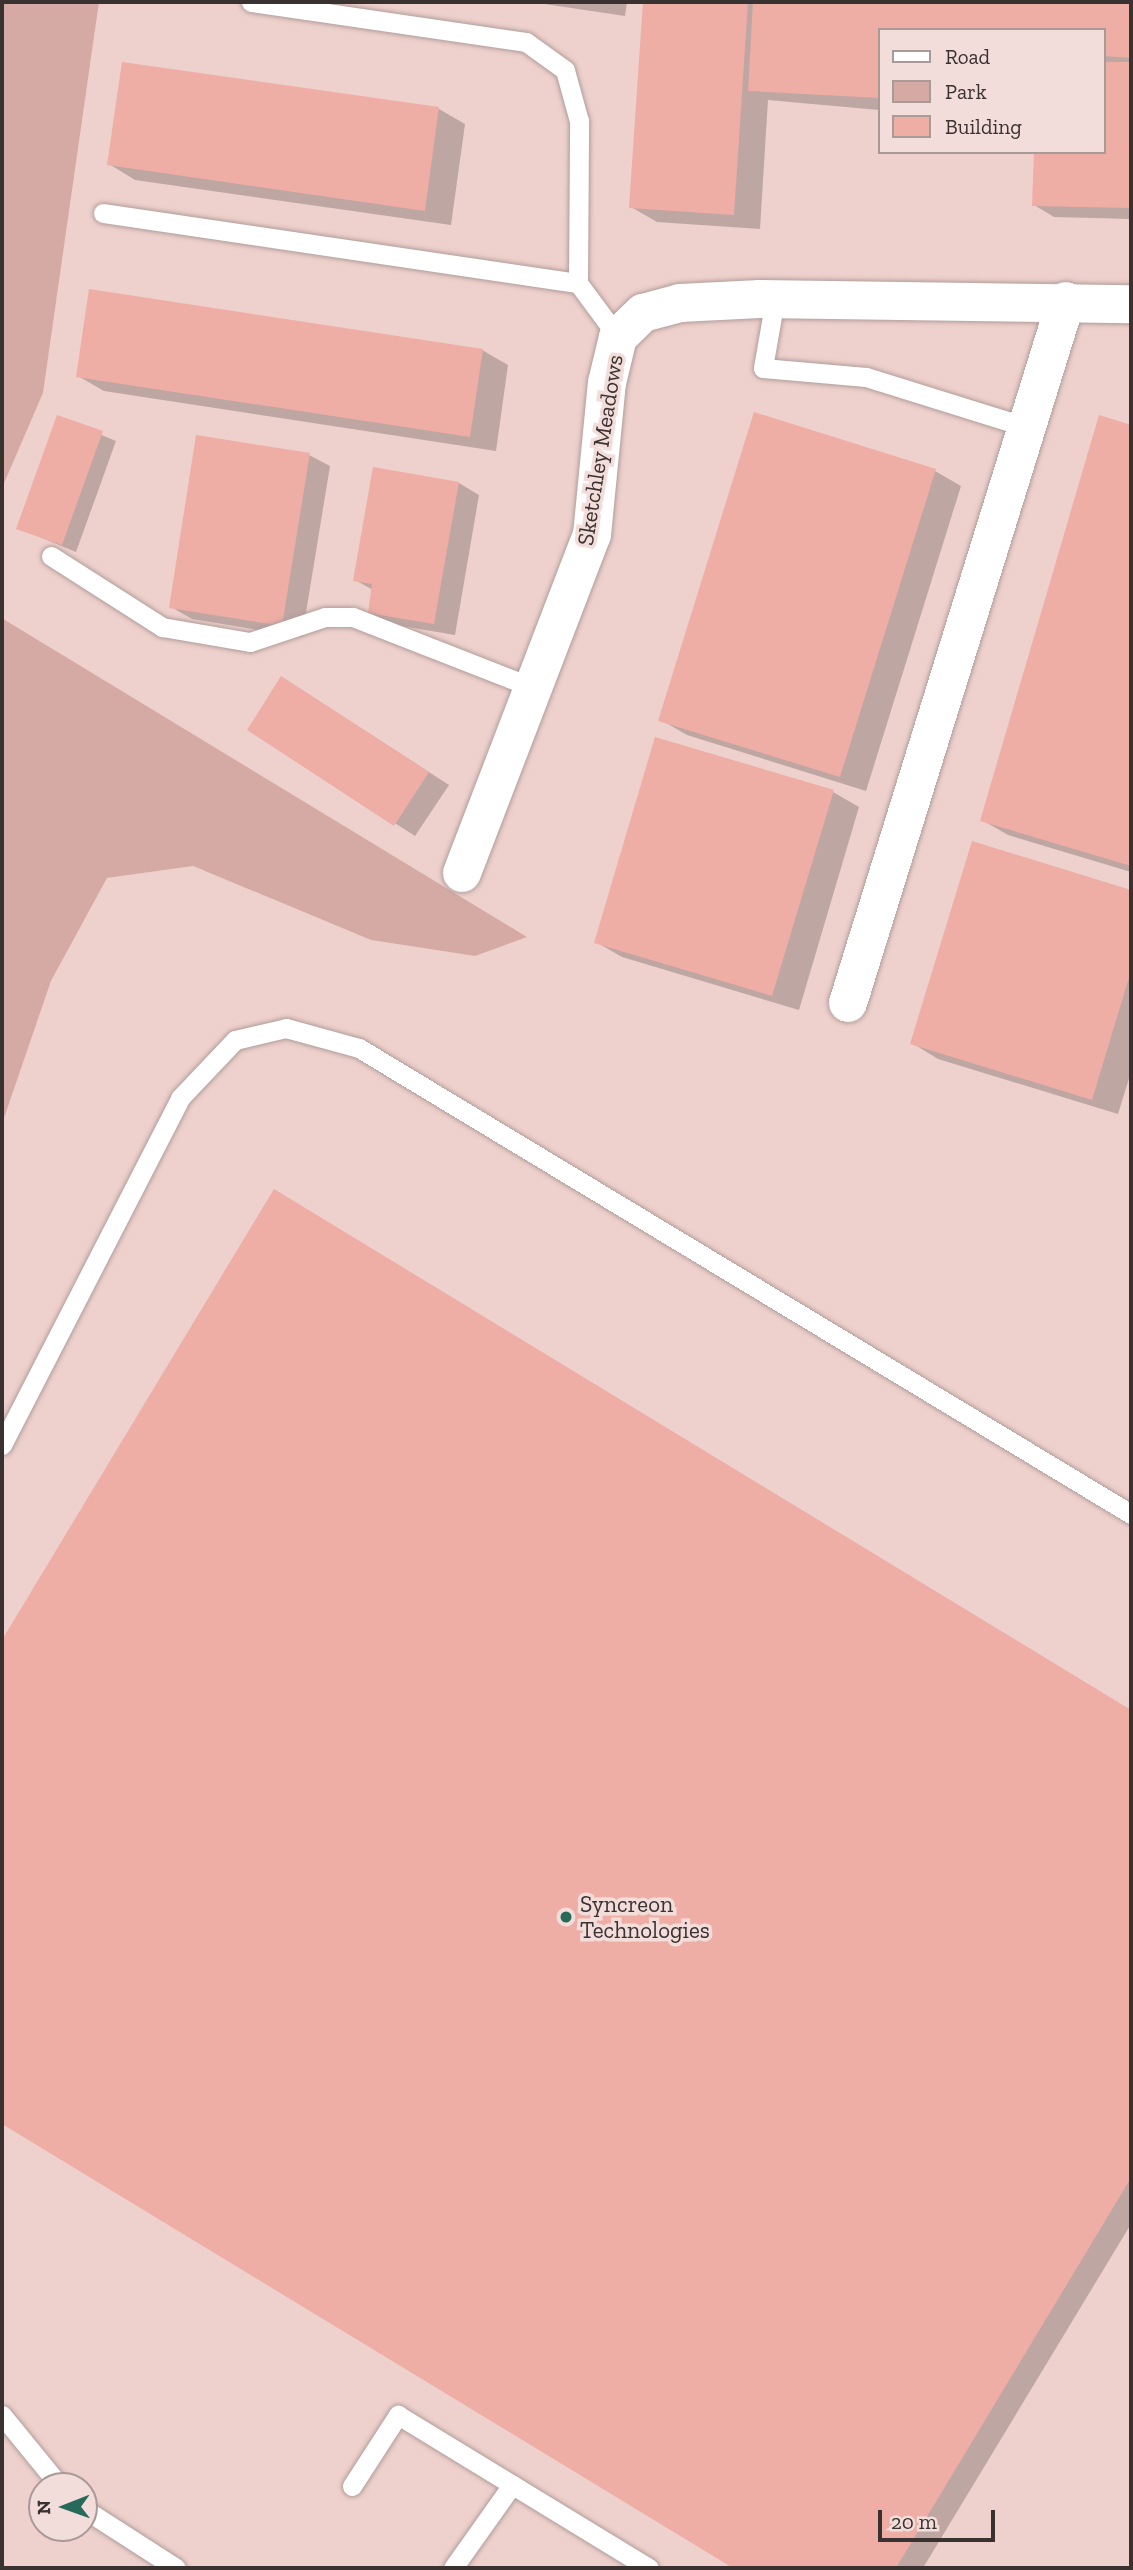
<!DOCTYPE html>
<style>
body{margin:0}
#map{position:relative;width:1133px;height:2570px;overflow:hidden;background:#f3dddb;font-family:"Zilla Slab",serif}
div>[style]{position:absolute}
.built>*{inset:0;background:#eed0cc}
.green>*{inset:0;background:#d5aaa4}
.shadow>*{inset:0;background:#0003}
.building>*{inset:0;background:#eeada5}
.roads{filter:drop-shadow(0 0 2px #b09d9a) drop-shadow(0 0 2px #b09d9a)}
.lane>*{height:19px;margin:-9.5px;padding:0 9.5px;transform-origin:9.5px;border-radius:9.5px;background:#fff}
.street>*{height:38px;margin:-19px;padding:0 19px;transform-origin:19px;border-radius:19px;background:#fff}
.dots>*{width:19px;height:19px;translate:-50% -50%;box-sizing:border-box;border:4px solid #f3dddb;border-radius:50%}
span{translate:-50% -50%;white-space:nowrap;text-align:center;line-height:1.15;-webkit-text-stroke:7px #f3dddb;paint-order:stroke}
.street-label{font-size:23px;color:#3a3231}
.poi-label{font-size:23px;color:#3a3231}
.left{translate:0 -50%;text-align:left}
.frame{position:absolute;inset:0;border:4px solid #3a3231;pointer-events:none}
.legend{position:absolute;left:878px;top:28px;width:228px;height:126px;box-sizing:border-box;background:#f3dddb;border:2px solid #a99997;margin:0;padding:9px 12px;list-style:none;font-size:21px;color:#3a3231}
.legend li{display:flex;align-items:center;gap:14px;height:35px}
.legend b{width:35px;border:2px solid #a99997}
.north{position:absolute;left:28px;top:2472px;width:70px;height:70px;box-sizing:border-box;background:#f3dddb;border:2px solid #a99997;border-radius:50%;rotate:269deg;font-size:19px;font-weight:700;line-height:28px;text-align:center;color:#3a3231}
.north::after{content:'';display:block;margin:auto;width:24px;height:32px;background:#286a5a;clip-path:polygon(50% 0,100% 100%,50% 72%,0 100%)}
.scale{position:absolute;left:878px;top:2510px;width:117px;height:32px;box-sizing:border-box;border:4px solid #3a3231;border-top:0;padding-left:9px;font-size:21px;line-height:24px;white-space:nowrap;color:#3a3231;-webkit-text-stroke:5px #f3dddb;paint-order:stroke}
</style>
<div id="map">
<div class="built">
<i style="clip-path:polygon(evenodd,99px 2px,1131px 2px,1131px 2568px,2px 2568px,2px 1124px,51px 981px,107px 878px,193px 866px,371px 940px,475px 956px,526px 937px,2px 618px,2px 488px,43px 393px,99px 2px,879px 30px,1103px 30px,1103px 152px,879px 152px,879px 30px,99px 2px,42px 2486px,84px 2486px,84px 2528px,42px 2528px,42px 2486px)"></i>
</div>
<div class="green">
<i style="clip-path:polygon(2px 2px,99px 2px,43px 393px,2px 488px)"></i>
<i style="clip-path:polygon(2px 618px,5px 620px,527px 937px,475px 956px,371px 940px,193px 866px,107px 878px,51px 981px,2px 1124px)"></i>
</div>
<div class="shadow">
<i style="clip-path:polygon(531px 2px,627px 2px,625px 16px)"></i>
<i style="clip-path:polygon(645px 2px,1131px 2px,1131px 219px,1054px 217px,1034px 205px,1103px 152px,1103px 30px,879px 30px,879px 110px,768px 100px,760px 229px,657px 222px,631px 207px)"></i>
<i style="clip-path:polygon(439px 109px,465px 124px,451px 225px,135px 180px,109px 164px)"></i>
<i style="clip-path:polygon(482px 350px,508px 365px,496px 451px,104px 391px,78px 376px)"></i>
<i style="clip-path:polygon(58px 417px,116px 441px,76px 552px,18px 528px)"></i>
<i style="clip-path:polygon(1100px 417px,1131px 427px,1131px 872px,1008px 835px,982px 820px)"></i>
<i style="clip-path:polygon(309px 455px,330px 466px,302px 637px,192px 619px,171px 607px)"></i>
<i style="clip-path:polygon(374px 469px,459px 483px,479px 495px,455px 635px,390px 624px,369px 612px,373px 590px,355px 580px)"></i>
<i style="clip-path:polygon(935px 471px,961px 486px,866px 791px,687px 735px,661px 720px)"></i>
<i style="clip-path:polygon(302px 690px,449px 785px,415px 836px,249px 729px)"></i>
<i style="clip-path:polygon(833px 792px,859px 807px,799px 1010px,622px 957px,596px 942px)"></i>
<i style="clip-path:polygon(974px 843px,1131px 892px,1131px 1072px,1118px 1114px,938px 1059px,912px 1043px)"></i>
<i style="clip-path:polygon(275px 1191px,1131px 1711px,1131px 2224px,923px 2568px,736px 2568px,2px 2122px,2px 1643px)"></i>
</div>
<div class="building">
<i style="clip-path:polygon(643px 2px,748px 2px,734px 215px,629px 208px)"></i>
<i style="clip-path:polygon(753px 2px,1131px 2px,1131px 58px,1103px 56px,1103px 30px,879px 30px,879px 98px,748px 91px)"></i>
<i style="clip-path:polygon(122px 62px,439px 107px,425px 211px,107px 165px)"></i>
<i style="clip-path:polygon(1103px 62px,1131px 62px,1131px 208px,1032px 206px,1034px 152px,1103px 152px)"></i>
<i style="clip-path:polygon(89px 289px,483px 349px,470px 437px,76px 377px)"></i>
<i style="clip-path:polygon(754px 412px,936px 469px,840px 777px,658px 721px)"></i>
<i style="clip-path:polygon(57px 415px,103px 431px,62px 545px,16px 529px)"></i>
<i style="clip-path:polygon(1099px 415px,1131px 425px,1131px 866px,980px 821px)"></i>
<i style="clip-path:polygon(196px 435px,310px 453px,282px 626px,169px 608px)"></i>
<i style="clip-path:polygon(373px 467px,459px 482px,434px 624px,368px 613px,372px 584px,353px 581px)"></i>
<i style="clip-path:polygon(281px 676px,429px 772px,394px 826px,247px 730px)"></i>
<i style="clip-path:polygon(655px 737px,834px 790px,772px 996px,594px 943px)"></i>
<i style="clip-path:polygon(972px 841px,1131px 890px,1131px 971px,1092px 1100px,910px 1044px)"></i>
<i style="clip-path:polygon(274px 1189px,1131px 1710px,1131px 2178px,896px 2568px,733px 2568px,2px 2124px,2px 1640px)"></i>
</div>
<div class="roads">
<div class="lane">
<i style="left:103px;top:213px;width:480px;rotate:8.4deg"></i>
<i style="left:578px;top:283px;width:162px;rotate:-89.6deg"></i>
<i style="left:579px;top:121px;width:53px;rotate:-105.4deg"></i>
<i style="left:565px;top:70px;width:48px;rotate:-144.3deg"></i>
<i style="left:526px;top:42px;width:278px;rotate:-171.7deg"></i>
<i style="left:578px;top:283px;width:67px;rotate:53.5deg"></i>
<i style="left:775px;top:299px;width:70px;rotate:99.9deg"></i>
<i style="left:763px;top:368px;width:103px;rotate:5deg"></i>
<i style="left:866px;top:377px;width:169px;rotate:17.3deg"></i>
<i style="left:51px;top:556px;width:132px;rotate:32.6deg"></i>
<i style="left:162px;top:627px;width:89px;rotate:9.7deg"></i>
<i style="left:250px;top:642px;width:79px;rotate:-18.4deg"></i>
<i style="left:325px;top:617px;width:28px"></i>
<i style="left:353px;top:617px;width:194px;rotate:21.4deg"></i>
<i style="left:2px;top:1445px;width:390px;rotate:-62.8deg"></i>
<i style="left:180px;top:1098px;width:80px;rotate:-46.5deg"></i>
<i style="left:235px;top:1040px;width:52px;rotate:-13.2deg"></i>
<i style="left:286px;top:1028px;width:76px;rotate:15.3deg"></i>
<i style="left:359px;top:1048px;width:902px;rotate:31.12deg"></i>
<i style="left:2px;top:2415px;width:92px;rotate:50.8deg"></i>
<i style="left:352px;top:2486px;width:85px;rotate:-57.1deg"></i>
<i style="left:398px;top:2415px;width:294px;rotate:31.4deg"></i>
<i style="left:84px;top:2509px;width:109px;rotate:32.7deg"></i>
<i style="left:453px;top:2568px;width:102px;rotate:-54.6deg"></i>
</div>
<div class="street">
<i style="left:462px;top:873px;width:362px;rotate:-69deg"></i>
<i style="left:592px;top:535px;width:153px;rotate:-84.4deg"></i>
<i style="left:607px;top:383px;width:47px;rotate:-76.6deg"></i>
<i style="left:618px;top:337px;width:35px;rotate:-44deg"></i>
<i style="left:643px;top:313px;width:38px;rotate:-15deg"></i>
<i style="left:680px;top:303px;width:80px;rotate:-2.9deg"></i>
<i style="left:760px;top:299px;width:371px;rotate:0.8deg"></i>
<i style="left:848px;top:1003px;width:735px;rotate:-72.75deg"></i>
</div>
</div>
<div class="dots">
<i style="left:566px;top:1917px;background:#286a5a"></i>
</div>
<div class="street-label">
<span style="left:600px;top:450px;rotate:-81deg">Sketchley Meadows</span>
</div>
<div class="poi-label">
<span class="left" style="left:580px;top:1917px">Syncreon<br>Technologies</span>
</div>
<div class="frame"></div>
<ul class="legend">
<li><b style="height:9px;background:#fff"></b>Road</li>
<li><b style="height:19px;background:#d5aaa4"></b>Park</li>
<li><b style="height:19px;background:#eeada5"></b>Building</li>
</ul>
<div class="north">N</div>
<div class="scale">20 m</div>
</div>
